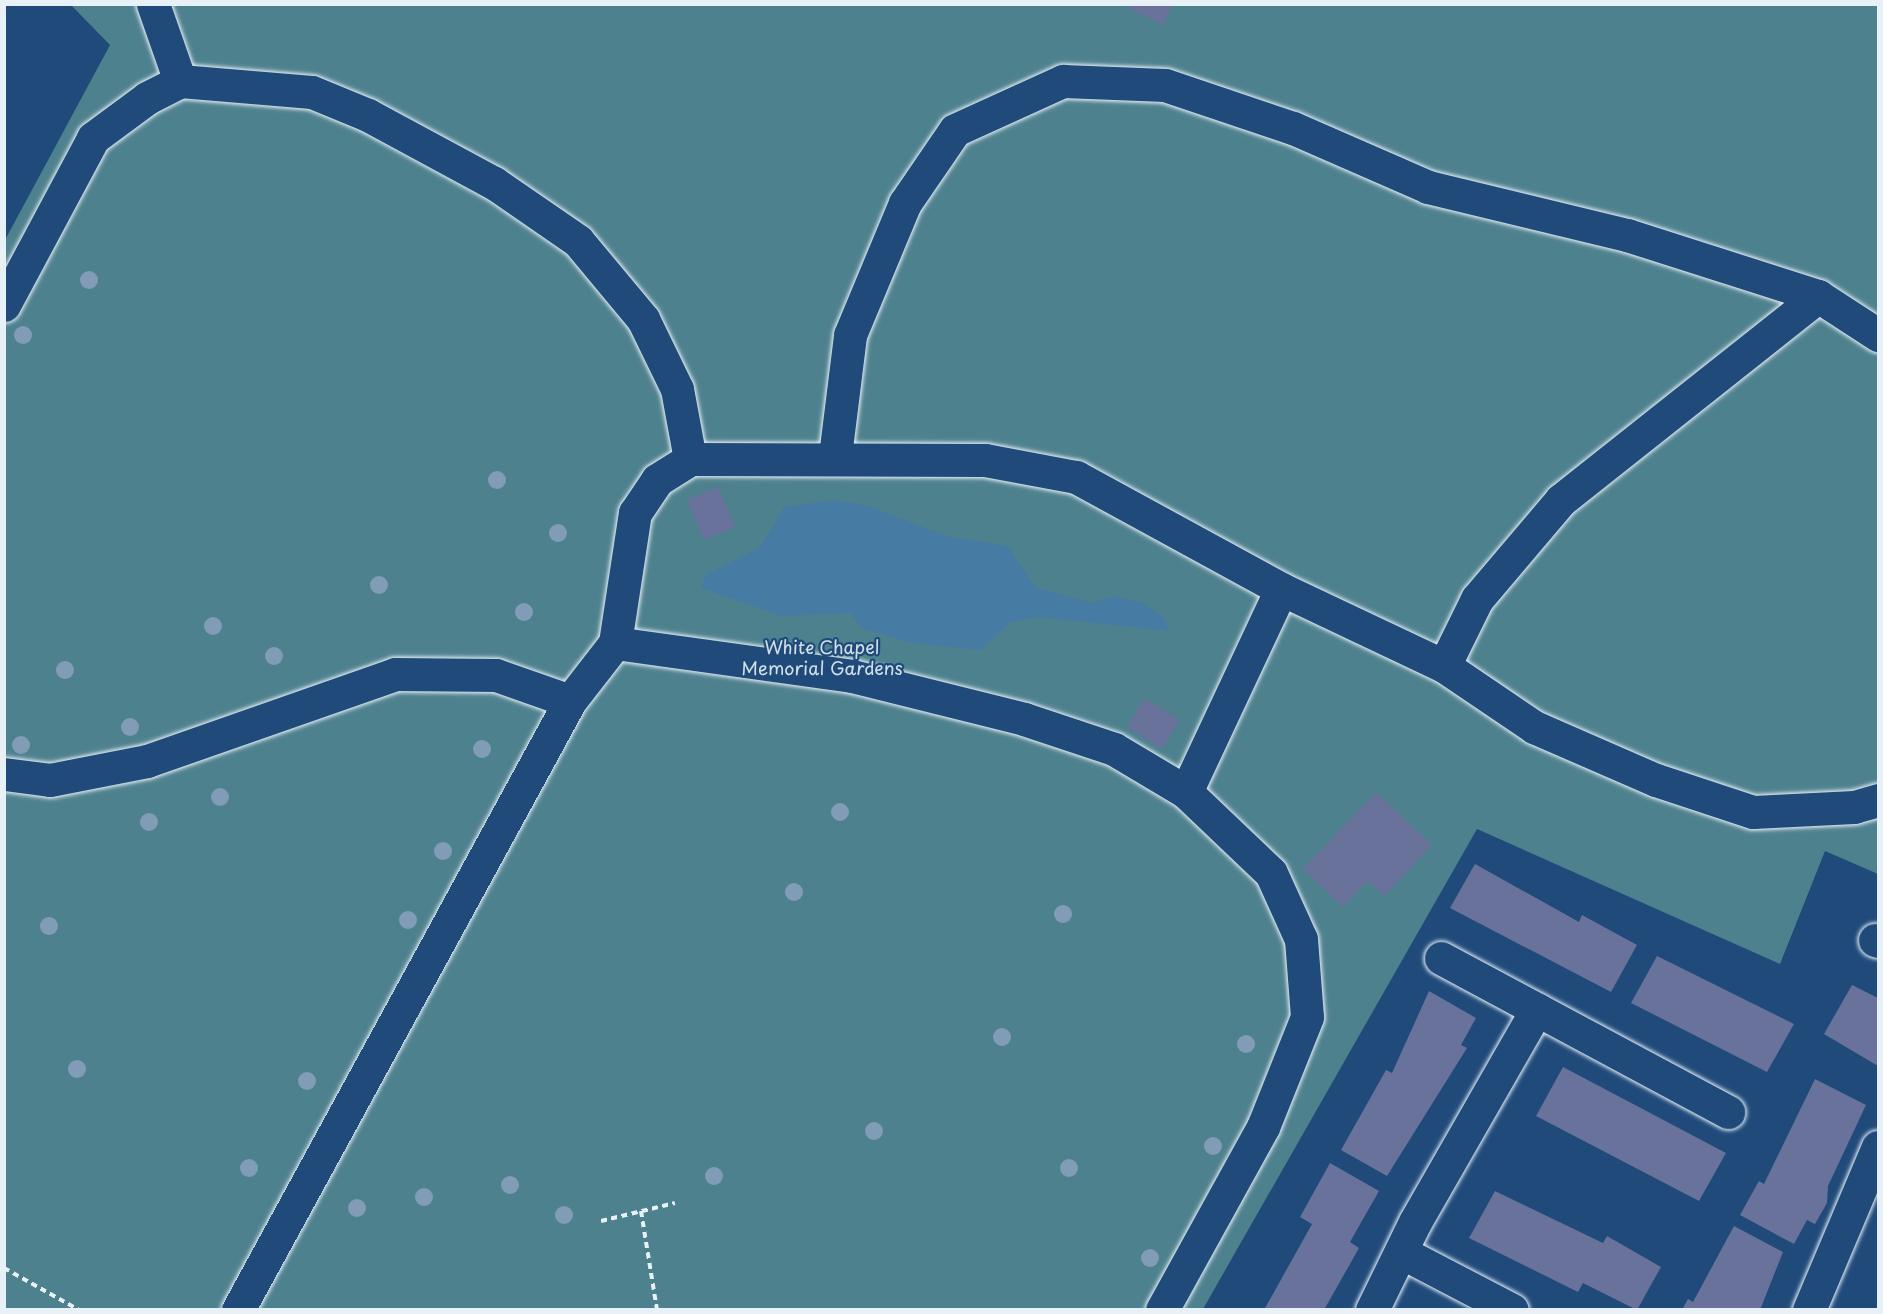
<!DOCTYPE html>
<style>
body{margin:0}
#map{position:relative;width:1883px;height:1314px;overflow:hidden;background:#1f4a7a;font-family:"Playpen Sans",sans-serif}
div>[style]{position:absolute}
.green>*{inset:0;background:#4e818e}
.water>*{inset:0;background:#467ca3}
.building>*{inset:0;background:#68729b}
.path>*{height:4px;margin-top:-2px;transform-origin:0;background:repeating-linear-gradient(90deg,#e8f1f8 0 6px,transparent 0 10.5px)}
.roads{filter:drop-shadow(0 0 2px #e8f1f8) drop-shadow(0 0 2px #e8f1f8)}
.minor>*{height:33px;margin:-16.5px;padding:0 16.5px;transform-origin:16.5px;border-radius:16.5px;background:#1f4a7a}
.trees>*{width:18px;height:18px;margin:-9px;border-radius:50%;background:#819cb6}
span{translate:-50% -50%;white-space:nowrap;text-align:center;line-height:1.15;-webkit-text-stroke:4.5px #1f4a7a;paint-order:stroke}
.park-label{font-size:18px;color:#d1e0e8}
.frame{position:absolute;inset:0;border:6px solid #e8f1f8;pointer-events:none}
</style>
<div id="map">
<div class="green">
<i style="clip-path:polygon(71px 5px,1878px 5px,1878px 874px,1825px 851px,1780px 964px,1477px 829px,1203px 1309px,5px 1310px,5px 240px,110px 45px)"></i>
</div>
<div class="water">
<i style="clip-path:polygon(835px 500px,868px 506px,947px 536px,1008px 546px,1035px 587px,1092px 603px,1114px 596px,1143px 603px,1163px 617px,1169px 631px,1038px 617px,1011px 622px,980px 650px,913px 643px,862px 629px,851px 613px,782px 616px,701px 588px,706px 575px,760px 547px,784px 507px)"></i>
</div>
<div class="building">
<i style="clip-path:polygon(1131px 4px,1173px 4px,1163px 25px,1130px 9px)"></i>
<i style="clip-path:polygon(718px 487px,735px 527px,704px 540px,687px 500px)"></i>
<i style="clip-path:polygon(1144px 698px,1180px 720px,1162px 749px,1127px 727px)"></i>
<i style="clip-path:polygon(1376px 792px,1432px 845px,1384px 896px,1368px 881px,1343px 907px,1303px 869px)"></i>
<i style="clip-path:polygon(1475px 864px,1579px 922px,1582px 915px,1637px 945px,1611px 992px,1450px 908px)"></i>
<i style="clip-path:polygon(1657px 956px,1794px 1024px,1767px 1072px,1631px 1003px)"></i>
<i style="clip-path:polygon(1852px 985px,1878px 998px,1878px 1066px,1824px 1034px)"></i>
<i style="clip-path:polygon(1429px 991px,1476px 1018px,1461px 1045px,1467px 1048px,1387px 1176px,1341px 1150px,1386px 1070px,1392px 1073px)"></i>
<i style="clip-path:polygon(1563px 1067px,1726px 1153px,1699px 1201px,1536px 1116px)"></i>
<i style="clip-path:polygon(1815px 1079px,1866px 1105px,1828px 1186px,1827px 1203px,1815px 1224px,1807px 1220px,1794px 1244px,1740px 1215px,1759px 1181px,1764px 1184px)"></i>
<i style="clip-path:polygon(1330px 1163px,1379px 1191px,1350px 1242px,1359px 1248px,1324px 1310px,1264px 1310px,1312px 1224px,1300px 1217px)"></i>
<i style="clip-path:polygon(1495px 1191px,1603px 1243px,1607px 1236px,1661px 1267px,1637px 1310px,1583px 1283px,1578px 1292px,1469px 1238px)"></i>
<i style="clip-path:polygon(1734px 1226px,1783px 1252px,1760px 1310px,1682px 1310px,1688px 1299px,1693px 1302px)"></i>
</div>
<div class="path">
<i style="left:641px;top:1211px;width:100px;rotate:80.8deg"></i>
<i style="left:601px;top:1221px;width:76px;rotate:-13.7deg"></i>
<i style="left:4px;top:1268px;width:86px;rotate:29.2deg"></i>
</div>
<div class="roads">
<div class="minor">
<i style="left:153px;top:4px;width:82px;rotate:70.7deg"></i>
<i style="left:4px;top:305px;width:189px;rotate:-61.9deg"></i>
<i style="left:93px;top:138px;width:67px;rotate:-36.5deg"></i>
<i style="left:147px;top:98px;width:37px;rotate:-27deg"></i>
<i style="left:180px;top:81px;width:132px;rotate:4.8deg"></i>
<i style="left:312px;top:92px;width:61px;rotate:22.3deg"></i>
<i style="left:368px;top:115px;width:143px;rotate:28.4deg"></i>
<i style="left:494px;top:183px;width:102px;rotate:34.6deg"></i>
<i style="left:578px;top:241px;width:102px;rotate:50.2deg"></i>
<i style="left:643px;top:319px;width:78px;rotate:64.1deg"></i>
<i style="left:677px;top:389px;width:71px;rotate:79.5deg"></i>
<i style="left:835px;top:456px;width:122px;rotate:-82.9deg"></i>
<i style="left:850px;top:335px;width:143px;rotate:-67.4deg"></i>
<i style="left:905px;top:203px;width:88px;rotate:-55.6deg"></i>
<i style="left:955px;top:130px;width:119px;rotate:-24.4deg"></i>
<i style="left:1063px;top:81px;width:102px;rotate:2.2deg"></i>
<i style="left:1165px;top:85px;width:135px;rotate:18.6deg"></i>
<i style="left:1293px;top:128px;width:147px;rotate:23.6deg"></i>
<i style="left:1428px;top:187px;width:205px;rotate:13.6deg"></i>
<i style="left:1627px;top:235px;width:201px;rotate:17.7deg"></i>
<i style="left:1818px;top:296px;width:72px;rotate:33deg"></i>
<i style="left:615px;top:643px;width:239px;rotate:7.9deg"></i>
<i style="left:852px;top:676px;width:177px;rotate:14deg"></i>
<i style="left:1024px;top:719px;width:95px;rotate:18.4deg"></i>
<i style="left:1114px;top:749px;width:84px;rotate:30.8deg"></i>
<i style="left:1186px;top:792px;width:117px;rotate:43.6deg"></i>
<i style="left:1271px;top:873px;width:72px;rotate:65.6deg"></i>
<i style="left:1301px;top:939px;width:78px;rotate:85.6deg"></i>
<i style="left:1307px;top:1017px;width:118px;rotate:111.8deg"></i>
<i style="left:1263px;top:1127px;width:209px;rotate:118.9deg"></i>
<i style="left:1444px;top:666px;width:75px;rotate:-63.8deg"></i>
<i style="left:1477px;top:599px;width:130px;rotate:-49.7deg"></i>
<i style="left:1561px;top:500px;width:328px;rotate:-38.4deg"></i>
<i style="left:4px;top:774px;width:46px;rotate:7.4deg"></i>
<i style="left:50px;top:780px;width:99px;rotate:-11.1deg"></i>
<i style="left:147px;top:761px;width:263px;rotate:-19.3deg"></i>
<i style="left:395px;top:674px;width:101px;rotate:0.6deg"></i>
<i style="left:496px;top:675px;width:78px;rotate:19.4deg"></i>
<i style="left:1186px;top:792px;width:224px;rotate:-64.9deg"></i>
<i style="left:1875px;top:940px;width:3px;rotate:18deg"></i>
<i style="left:1441px;top:958px;width:326px;rotate:28.2deg"></i>
<i style="left:1401px;top:1252px;width:125px;rotate:27.6deg"></i>
<i style="left:238px;top:1310px;width:694px;rotate:-61.4deg"></i>
<i style="left:570px;top:701px;width:73px;rotate:-52.2deg"></i>
<i style="left:615px;top:643px;width:132px;rotate:-81.3deg"></i>
<i style="left:635px;top:513px;width:40px;rotate:-56deg"></i>
<i style="left:657px;top:480px;width:39px;rotate:-32deg"></i>
<i style="left:690px;top:459px;width:295px;rotate:0.2deg"></i>
<i style="left:985px;top:460px;width:93px;rotate:10.6deg"></i>
<i style="left:1076px;top:477px;width:234px;rotate:28.6deg"></i>
<i style="left:1281px;top:589px;width:180px;rotate:25.3deg"></i>
<i style="left:1444px;top:666px;width:109px;rotate:34.1deg"></i>
<i style="left:1534px;top:727px;width:133px;rotate:23.5deg"></i>
<i style="left:1656px;top:780px;width:102px;rotate:18.3deg"></i>
<i style="left:1753px;top:812px;width:101px;rotate:-2.8deg"></i>
<i style="left:1854px;top:807px;width:25px;rotate:-16deg"></i>
<i style="left:1372px;top:1310px;width:98px;rotate:-64deg"></i>
<i style="left:1415px;top:1222px;width:245px;rotate:-60.2deg"></i>
<i style="left:1809px;top:1310px;width:177px;rotate:-67.1deg"></i>
</div>
</div>
<div class="trees">
<i style="left:89px;top:280px"></i>
<i style="left:23px;top:335px"></i>
<i style="left:497px;top:480px"></i>
<i style="left:558px;top:533px"></i>
<i style="left:379px;top:585px"></i>
<i style="left:524px;top:612px"></i>
<i style="left:213px;top:626px"></i>
<i style="left:274px;top:656px"></i>
<i style="left:65px;top:670px"></i>
<i style="left:130px;top:727px"></i>
<i style="left:21px;top:745px"></i>
<i style="left:482px;top:749px"></i>
<i style="left:220px;top:797px"></i>
<i style="left:840px;top:812px"></i>
<i style="left:149px;top:822px"></i>
<i style="left:443px;top:851px"></i>
<i style="left:794px;top:892px"></i>
<i style="left:1063px;top:914px"></i>
<i style="left:408px;top:920px"></i>
<i style="left:49px;top:926px"></i>
<i style="left:1002px;top:1037px"></i>
<i style="left:1246px;top:1044px"></i>
<i style="left:77px;top:1069px"></i>
<i style="left:307px;top:1081px"></i>
<i style="left:874px;top:1131px"></i>
<i style="left:1213px;top:1146px"></i>
<i style="left:249px;top:1168px"></i>
<i style="left:1069px;top:1168px"></i>
<i style="left:714px;top:1176px"></i>
<i style="left:510px;top:1185px"></i>
<i style="left:424px;top:1197px"></i>
<i style="left:357px;top:1208px"></i>
<i style="left:564px;top:1215px"></i>
<i style="left:1150px;top:1258px"></i>
</div>
<div class="park-label">
<span style="left:822px;top:658px">White Chapel<br>Memorial Gardens</span>
</div>
<div class="frame"></div>
</div>
